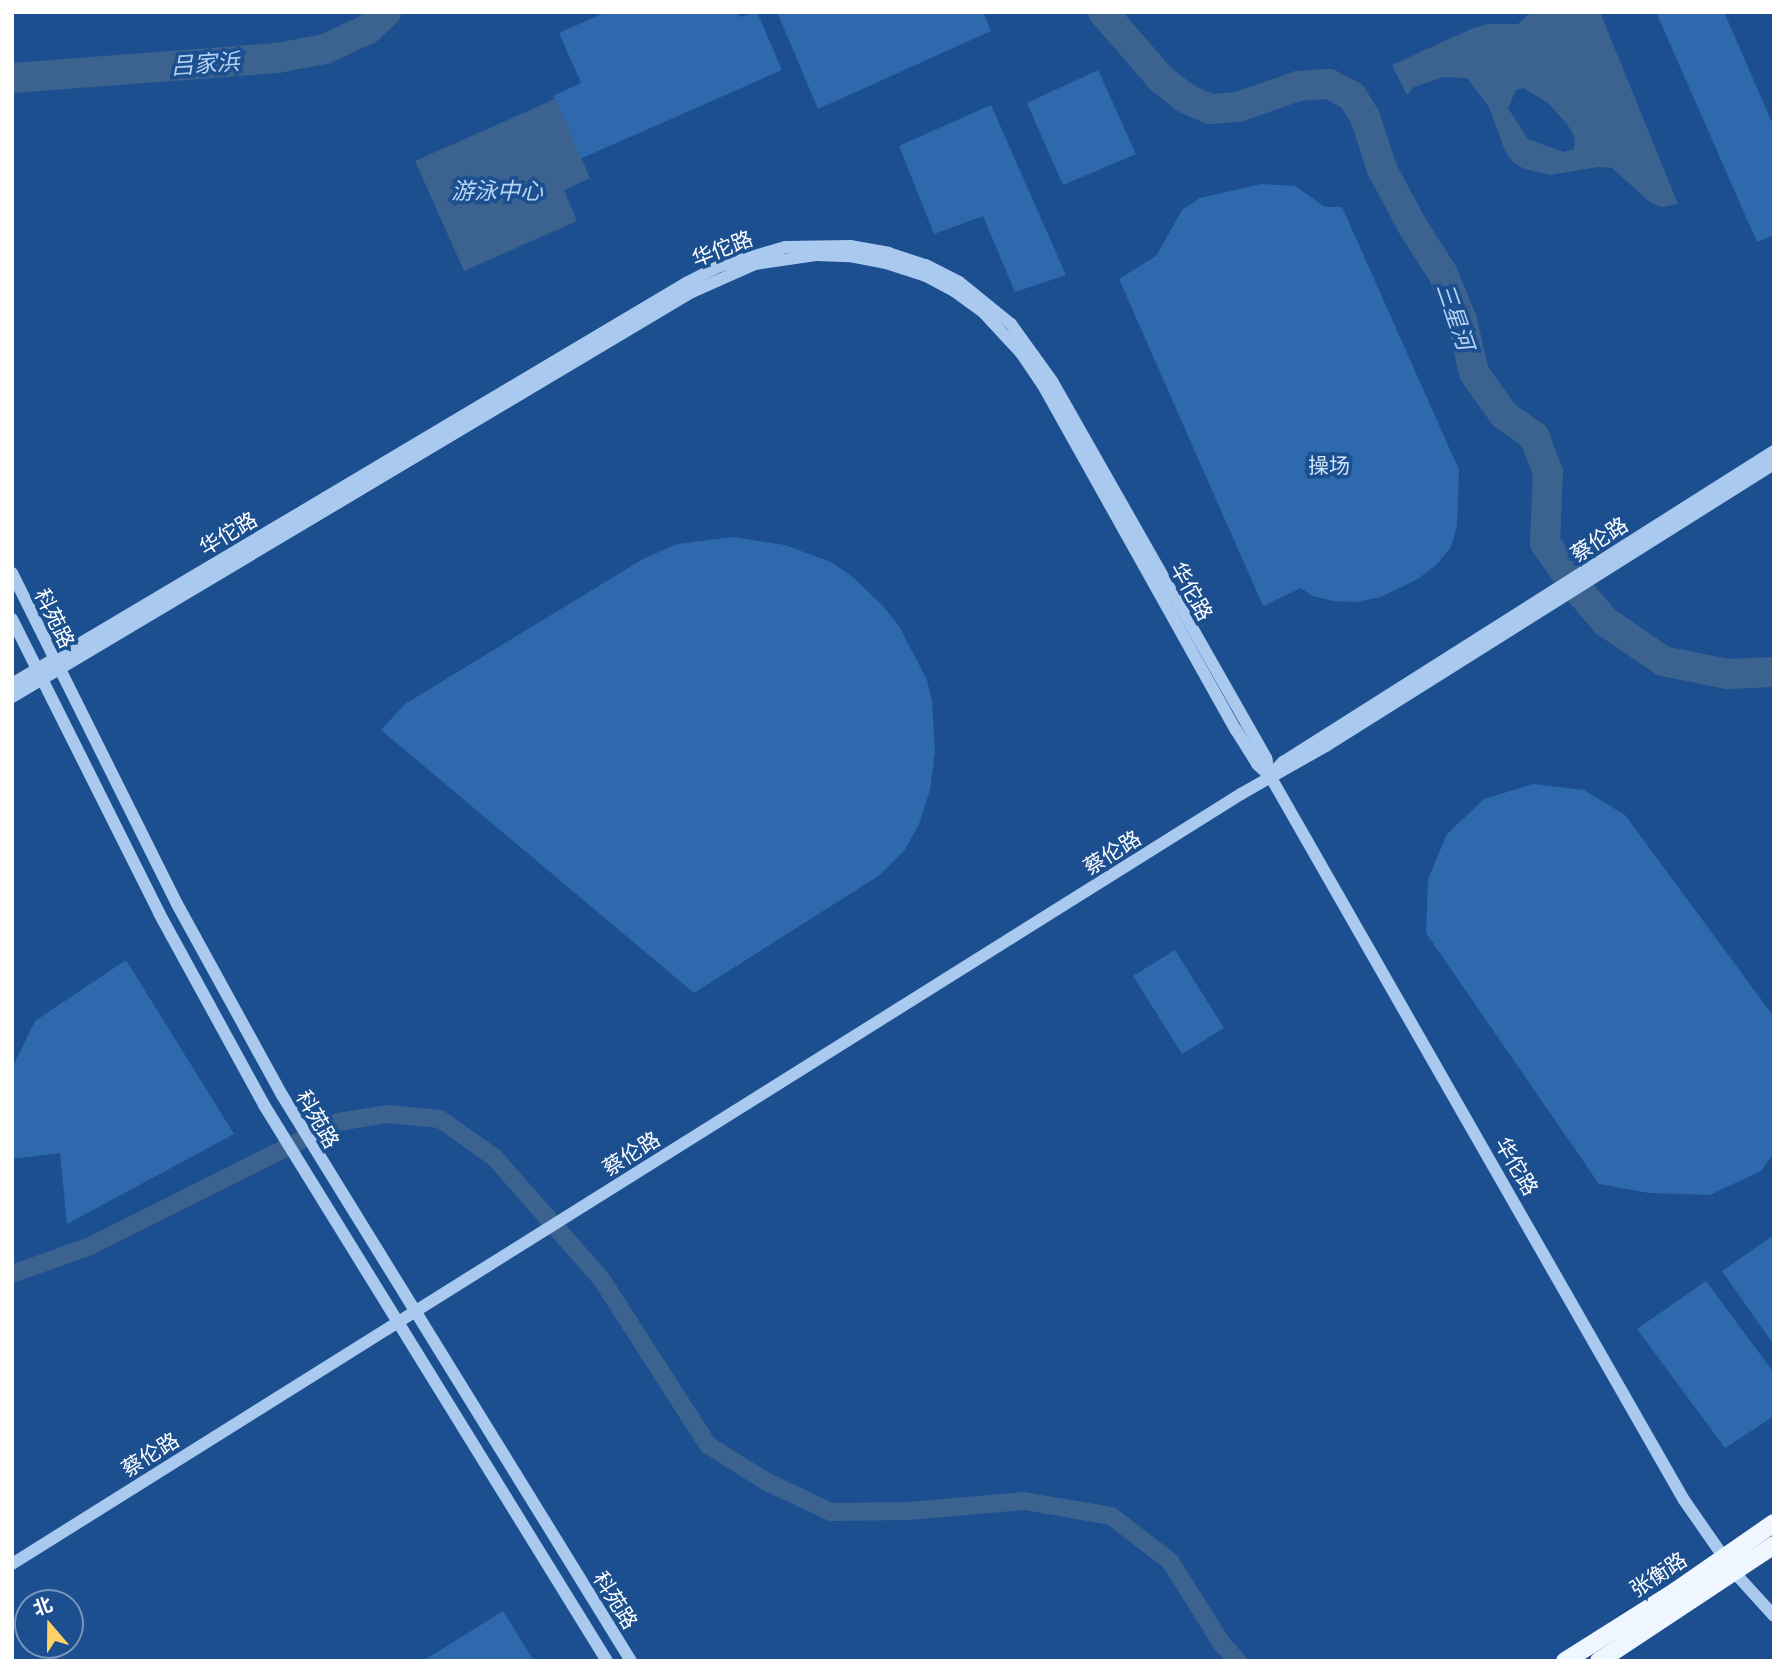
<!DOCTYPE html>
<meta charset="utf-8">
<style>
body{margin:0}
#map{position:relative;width:1786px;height:1673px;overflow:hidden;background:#1b4f8f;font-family:"IBM Plex Sans","Noto Sans SC",sans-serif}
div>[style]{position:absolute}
.green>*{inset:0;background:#2e69ad}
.water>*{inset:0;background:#3c6290}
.canal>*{height:18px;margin:-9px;padding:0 9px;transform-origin:9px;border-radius:9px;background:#3c6290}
.river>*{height:30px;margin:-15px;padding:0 15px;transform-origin:15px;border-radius:15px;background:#3c6290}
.minor>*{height:12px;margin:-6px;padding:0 6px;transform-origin:6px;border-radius:6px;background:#a9c9ee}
.major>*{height:18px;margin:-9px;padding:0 9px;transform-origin:9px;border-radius:9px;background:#f0f6ff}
span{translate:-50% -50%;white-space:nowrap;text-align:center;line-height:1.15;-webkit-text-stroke:7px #1b4f8f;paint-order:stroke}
.street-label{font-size:21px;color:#fff}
.park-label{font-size:21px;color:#cfe3fa}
.water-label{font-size:23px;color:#b5d3f5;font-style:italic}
.frame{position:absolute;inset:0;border:14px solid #fff;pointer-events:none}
.north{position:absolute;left:14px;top:1589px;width:70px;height:70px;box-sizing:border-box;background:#1b4f8f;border:2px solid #7695bc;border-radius:50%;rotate:340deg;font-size:19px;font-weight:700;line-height:28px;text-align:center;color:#fff}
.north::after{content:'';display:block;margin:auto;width:24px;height:32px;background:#ffd166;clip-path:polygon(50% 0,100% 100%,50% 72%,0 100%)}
</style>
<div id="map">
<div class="green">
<i style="clip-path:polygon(606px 12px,738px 12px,740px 17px,757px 12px,782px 70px,580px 159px,553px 96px,581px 83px,559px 33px)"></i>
<i style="clip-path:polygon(777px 12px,983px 12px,991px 31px,818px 109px)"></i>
<i style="clip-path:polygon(1656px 12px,1724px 12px,1774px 127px,1774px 235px,1757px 242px)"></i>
<i style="clip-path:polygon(1098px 70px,1136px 154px,1063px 185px,1027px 103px)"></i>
<i style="clip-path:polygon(991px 105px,1066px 275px,1015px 292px,983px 216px,934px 234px,899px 146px)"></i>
<i style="clip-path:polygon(1262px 184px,1295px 186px,1325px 207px,1342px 207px,1459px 470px,1457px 526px,1451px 547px,1437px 564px,1418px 579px,1381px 597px,1356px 602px,1333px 601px,1312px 596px,1301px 588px,1263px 606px,1119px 279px,1156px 256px,1182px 210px,1200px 198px)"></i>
<i style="clip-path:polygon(733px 537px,785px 545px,833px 563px,855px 579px,882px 605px,899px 626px,927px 680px,932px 701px,935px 752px,930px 790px,919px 824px,904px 851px,880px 875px,694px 993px,381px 730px,405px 704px,643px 559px,677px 544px)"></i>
<i style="clip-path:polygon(1533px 784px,1584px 790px,1625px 815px,1774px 1017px,1774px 1153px,1761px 1171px,1710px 1195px,1649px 1193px,1599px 1184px,1426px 933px,1428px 879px,1447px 834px,1484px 799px)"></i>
<i style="clip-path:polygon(1175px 950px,1224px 1028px,1182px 1054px,1133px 976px)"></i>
<i style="clip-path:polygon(126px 960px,234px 1134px,67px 1224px,60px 1153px,12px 1159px,12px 1068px,35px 1021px)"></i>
<i style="clip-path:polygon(1774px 1235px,1774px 1345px,1722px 1271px)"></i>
<i style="clip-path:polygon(1706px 1281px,1774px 1373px,1774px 1416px,1725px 1448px,1637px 1329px)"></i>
<i style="clip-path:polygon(503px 1611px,534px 1661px,423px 1661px)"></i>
</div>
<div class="water">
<i style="clip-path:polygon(evenodd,1531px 12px,1600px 12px,1678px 204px,1662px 207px,1651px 203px,1612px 168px,1598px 167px,1550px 175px,1524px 169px,1513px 162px,1505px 151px,1489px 107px,1467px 78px,1443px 77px,1414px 87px,1407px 95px,1392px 65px,1471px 29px,1488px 24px,1518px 24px,1531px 12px,1524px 88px,1549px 104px,1567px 124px,1575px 138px,1574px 149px,1564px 152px,1528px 139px,1508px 108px,1516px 90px,1524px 88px)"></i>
<i style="clip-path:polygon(555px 99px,590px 178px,564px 190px,577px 221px,464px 271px,415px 161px)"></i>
</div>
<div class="canal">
<i style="left:12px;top:1274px;width:83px;rotate:-19.7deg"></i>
<i style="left:90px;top:1246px;width:277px;rotate:-26.6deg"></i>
<i style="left:338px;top:1122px;width:51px;rotate:-9.1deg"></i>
<i style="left:388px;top:1114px;width:52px;rotate:5.5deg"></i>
<i style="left:440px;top:1119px;width:67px;rotate:35.3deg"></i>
<i style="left:495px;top:1158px;width:162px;rotate:48.7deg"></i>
<i style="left:602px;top:1280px;width:196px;rotate:57.3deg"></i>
<i style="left:708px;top:1445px;width:70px;rotate:32.1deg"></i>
<i style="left:767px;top:1482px;width:71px;rotate:25.1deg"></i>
<i style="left:831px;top:1512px;width:78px;rotate:-0.7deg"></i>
<i style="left:909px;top:1511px;width:115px;rotate:-5deg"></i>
<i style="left:1024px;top:1501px;width:88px;rotate:9.8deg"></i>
<i style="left:1111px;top:1516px;width:74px;rotate:37.3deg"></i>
<i style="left:1170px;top:1561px;width:98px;rotate:57.9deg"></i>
<i style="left:1222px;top:1644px;width:23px;rotate:47deg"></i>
</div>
<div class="river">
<i style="left:1103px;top:12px;width:89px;rotate:49.1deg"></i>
<i style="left:1161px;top:79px;width:31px;rotate:38deg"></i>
<i style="left:1185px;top:98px;width:27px;rotate:24deg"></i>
<i style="left:1210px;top:109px;width:28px;rotate:-4deg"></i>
<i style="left:1238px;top:107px;width:64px;rotate:-19.3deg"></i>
<i style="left:1298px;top:86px;width:31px;rotate:-4deg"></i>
<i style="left:1329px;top:84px;width:26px;rotate:28deg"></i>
<i style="left:1352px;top:96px;width:25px;rotate:58deg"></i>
<i style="left:1365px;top:117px;width:55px;rotate:71.9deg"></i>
<i style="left:1382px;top:169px;width:66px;rotate:61.9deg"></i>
<i style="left:1413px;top:227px;width:56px;rotate:57.4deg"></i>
<i style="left:1443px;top:274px;width:50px;rotate:67.6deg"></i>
<i style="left:1462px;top:320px;width:54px;rotate:77.2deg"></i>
<i style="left:1474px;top:373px;width:52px;rotate:54.5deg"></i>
<i style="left:1504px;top:415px;width:37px;rotate:35deg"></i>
<i style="left:1534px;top:436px;width:39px;rotate:69deg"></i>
<i style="left:1548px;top:472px;width:71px;rotate:92.4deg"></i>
<i style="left:1545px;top:543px;width:54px;rotate:54.8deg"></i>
<i style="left:1576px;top:587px;width:46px;rotate:49.4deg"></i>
<i style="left:1606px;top:622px;width:69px;rotate:34.4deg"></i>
<i style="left:1663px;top:661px;width:66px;rotate:11.3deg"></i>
<i style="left:1728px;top:674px;width:46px;rotate:-2.5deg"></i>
<i style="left:12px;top:78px;width:266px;rotate:-4.3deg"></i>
<i style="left:277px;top:58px;width:49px;rotate:-10.6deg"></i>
<i style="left:325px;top:49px;width:47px;rotate:-24.9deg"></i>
<i style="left:368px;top:29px;width:25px;rotate:-43deg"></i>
</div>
<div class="minor">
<i style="left:12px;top:573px;width:370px;rotate:63.5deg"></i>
<i style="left:177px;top:904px;width:218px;rotate:61.2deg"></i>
<i style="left:282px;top:1095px;width:665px;rotate:58.34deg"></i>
<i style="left:12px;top:619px;width:329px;rotate:63.4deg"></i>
<i style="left:159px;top:913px;width:219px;rotate:61.3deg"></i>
<i style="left:264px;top:1105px;width:653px;rotate:58.33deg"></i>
<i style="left:12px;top:684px;width:786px;rotate:-30.74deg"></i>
<i style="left:688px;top:282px;width:36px;rotate:-27deg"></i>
<i style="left:720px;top:266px;width:68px;rotate:-16.3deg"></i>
<i style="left:785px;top:247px;width:65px;rotate:-0.9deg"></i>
<i style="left:850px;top:246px;width:39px;rotate:10deg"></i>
<i style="left:888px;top:253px;width:40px;rotate:18deg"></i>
<i style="left:926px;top:265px;width:37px;rotate:27deg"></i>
<i style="left:959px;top:282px;width:67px;rotate:38.9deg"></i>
<i style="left:1011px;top:324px;width:70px;rotate:54.3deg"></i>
<i style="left:1052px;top:381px;width:434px;rotate:60.4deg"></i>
<i style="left:1266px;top:758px;width:18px;rotate:77deg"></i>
<i style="left:1270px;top:776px;width:834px;rotate:60.24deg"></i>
<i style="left:1684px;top:1500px;width:88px;rotate:55.2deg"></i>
<i style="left:1734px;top:1572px;width:59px;rotate:47.7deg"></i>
<i style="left:12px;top:697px;width:791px;rotate:-30.78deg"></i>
<i style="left:692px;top:292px;width:69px;rotate:-24deg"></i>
<i style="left:755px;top:264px;width:63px;rotate:-8.3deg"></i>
<i style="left:817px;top:255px;width:33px;rotate:2deg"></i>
<i style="left:850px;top:256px;width:37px;rotate:11deg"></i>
<i style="left:886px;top:263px;width:40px;rotate:18deg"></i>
<i style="left:924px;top:275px;width:34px;rotate:28deg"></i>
<i style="left:954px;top:291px;width:34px;rotate:36deg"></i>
<i style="left:982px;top:311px;width:57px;rotate:47.1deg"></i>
<i style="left:1021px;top:353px;width:41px;rotate:55.9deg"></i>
<i style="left:1044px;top:387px;width:393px;rotate:60.8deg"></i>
<i style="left:1236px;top:730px;width:40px;rotate:58deg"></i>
<i style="left:1257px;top:764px;width:18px;rotate:43deg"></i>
<i style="left:1273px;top:773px;width:15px;rotate:-48deg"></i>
<i style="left:1283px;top:762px;width:581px;rotate:-32.35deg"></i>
<i style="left:12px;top:1564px;width:1450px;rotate:-32.07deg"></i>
<i style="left:1241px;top:794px;width:98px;rotate:-29.5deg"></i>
<i style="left:1326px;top:746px;width:529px;rotate:-32.19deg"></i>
</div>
<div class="major">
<i style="left:1565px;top:1661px;width:131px;rotate:-32.2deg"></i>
<i style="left:1676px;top:1591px;width:119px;rotate:-34.8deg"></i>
<i style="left:1599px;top:1661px;width:210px;rotate:-33.5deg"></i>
</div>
<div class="street-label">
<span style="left:722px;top:248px;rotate:-21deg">华佗路</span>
<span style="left:228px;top:533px;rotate:-31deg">华佗路</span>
<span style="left:1599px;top:539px;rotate:-33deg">蔡伦路</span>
<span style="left:1192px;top:591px;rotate:61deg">华佗路</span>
<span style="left:55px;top:618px;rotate:64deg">科苑路</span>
<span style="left:1112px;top:852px;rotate:-32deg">蔡伦路</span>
<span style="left:318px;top:1119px;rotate:60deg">科苑路</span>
<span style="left:631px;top:1153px;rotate:-32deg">蔡伦路</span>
<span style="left:1517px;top:1166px;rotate:60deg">华佗路</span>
<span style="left:150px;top:1454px;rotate:-32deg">蔡伦路</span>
<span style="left:1658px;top:1574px;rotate:-33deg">张衡路</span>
<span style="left:616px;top:1600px;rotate:58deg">科苑路</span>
</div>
<div class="park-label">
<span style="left:1329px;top:465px">操场</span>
</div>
<div class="water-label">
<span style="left:205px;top:63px;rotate:-4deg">吕家浜</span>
<span style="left:497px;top:190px">游泳中心</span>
<span style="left:1456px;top:316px;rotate:71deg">三星河</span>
</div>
<div class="frame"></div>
<div class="north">北</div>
</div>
